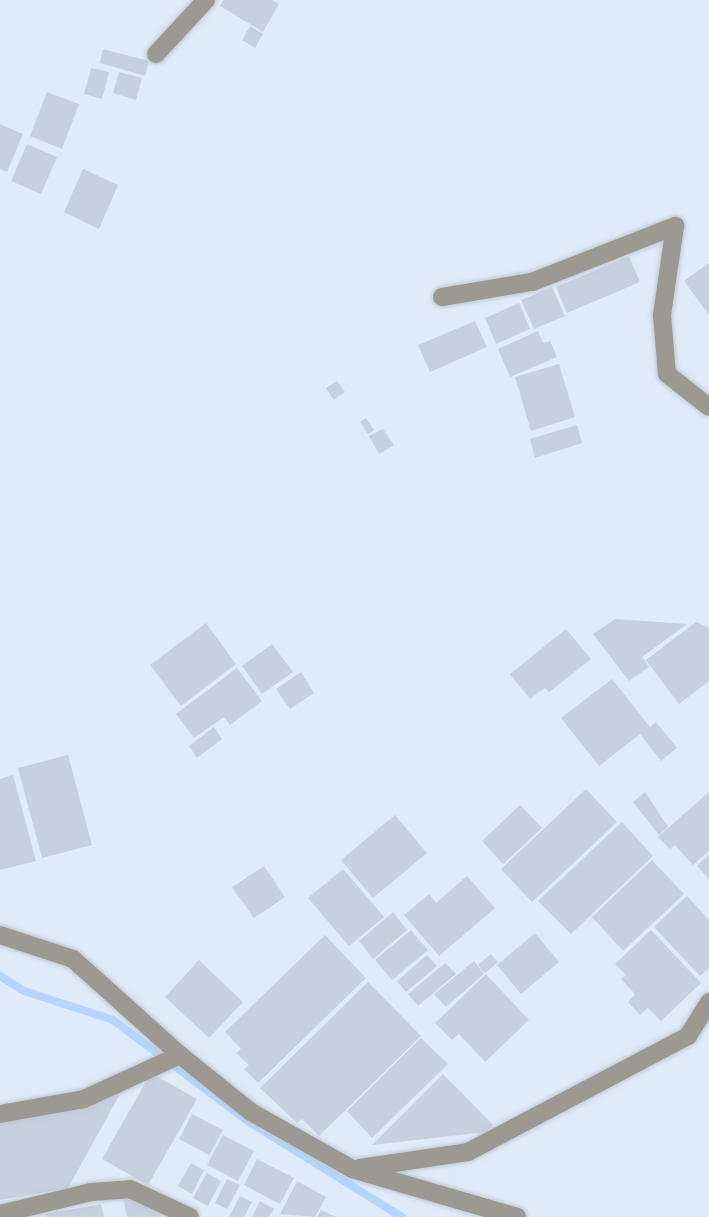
<!DOCTYPE html>
<style>
body{margin:0}
#map{position:relative;width:709px;height:1217px;overflow:hidden;background:#e0ebf9;font-family:"Sofia Sans Condensed",sans-serif}
div>[style]{position:absolute}
.stream>*{height:8px;margin:-4px;padding:0 4px;transform-origin:4px;border-radius:4px;background:#b4d5ff}
.building>*{inset:0;background:#c6d0de}
.roads{filter:drop-shadow(0 0 2px #bec8d4) drop-shadow(0 0 2px #bec8d4)}
.minor>*{height:18px;margin:-9px;padding:0 9px;transform-origin:9px;border-radius:9px;background:#9c9992}
span{translate:-50% -50%;white-space:nowrap;text-align:center;line-height:1.15;-webkit-text-stroke:4.5px #e0ebf9;paint-order:stroke}
</style>
<div id="map">
<div class="stream">
<i style="left:0;top:976px;width:28px;rotate:32deg"></i>
<i style="left:24px;top:991px;width:94px;rotate:18deg"></i>
<i style="left:113px;top:1020px;width:166px;rotate:36.9deg"></i>
<i style="left:246px;top:1120px;width:184px;rotate:31.9deg"></i>
</div>
<div class="building">
<i style="clip-path:polygon(223px 0,272px 0,279px 4px,263px 32px,220px 6px)"></i>
<i style="clip-path:polygon(250px 26px,263px 34px,255px 48px,242px 40px)"></i>
<i style="clip-path:polygon(103px 49px,149px 61px,145px 76px,100px 63px)"></i>
<i style="clip-path:polygon(91px 68px,109px 72px,102px 99px,84px 94px)"></i>
<i style="clip-path:polygon(119px 72px,142px 78px,136px 100px,113px 93px)"></i>
<i style="clip-path:polygon(47px 92px,79px 104px,62px 149px,30px 136px)"></i>
<i style="clip-path:polygon(0 124px,23px 134px,7px 172px,0 169px)"></i>
<i style="clip-path:polygon(27px 144px,57px 157px,41px 194px,11px 181px)"></i>
<i style="clip-path:polygon(83px 169px,118px 185px,99px 229px,64px 212px)"></i>
<i style="clip-path:polygon(629px 256px,640px 282px,567px 313px,556px 287px)"></i>
<i style="clip-path:polygon(709px 263px,709px 315px,684px 281px)"></i>
<i style="clip-path:polygon(552px 287px,565px 316px,534px 329px,521px 300px)"></i>
<i style="clip-path:polygon(519px 303px,530px 329px,496px 344px,485px 318px)"></i>
<i style="clip-path:polygon(475px 321px,487px 347px,430px 372px,418px 345px)"></i>
<i style="clip-path:polygon(538px 331px,543px 343px,550px 341px,557px 357px,510px 377px,498px 349px)"></i>
<i style="clip-path:polygon(559px 364px,575px 417px,531px 431px,515px 377px)"></i>
<i style="clip-path:polygon(337px 381px,345px 392px,334px 400px,326px 388px)"></i>
<i style="clip-path:polygon(366px 418px,374px 430px,368px 434px,360px 422px)"></i>
<i style="clip-path:polygon(577px 425px,582px 443px,535px 458px,530px 439px)"></i>
<i style="clip-path:polygon(383px 429px,394px 445px,379px 454px,369px 436px)"></i>
<i style="clip-path:polygon(615px 619px,687px 624px,642px 657px,649px 667px,629px 681px,593px 634px)"></i>
<i style="clip-path:polygon(696px 622px,709px 628px,709px 681px,679px 704px,646px 660px)"></i>
<i style="clip-path:polygon(206px 623px,236px 664px,181px 706px,150px 665px)"></i>
<i style="clip-path:polygon(566px 629px,591px 659px,549px 692px,545px 688px,530px 699px,510px 674px)"></i>
<i style="clip-path:polygon(272px 644px,293px 672px,262px 694px,242px 666px)"></i>
<i style="clip-path:polygon(237px 668px,262px 701px,230px 725px,224px 717px,194px 738px,176px 714px)"></i>
<i style="clip-path:polygon(301px 672px,314px 693px,290px 709px,276px 689px)"></i>
<i style="clip-path:polygon(612px 679px,650px 727px,656px 722px,677px 748px,661px 761px,640px 734px,599px 766px,561px 718px)"></i>
<i style="clip-path:polygon(214px 727px,222px 739px,197px 758px,189px 746px)"></i>
<i style="clip-path:polygon(68px 755px,92px 845px,42px 858px,18px 768px)"></i>
<i style="clip-path:polygon(13px 775px,36px 861px,0 870px,0 779px)"></i>
<i style="clip-path:polygon(586px 789px,617px 822px,532px 902px,501px 869px)"></i>
<i style="clip-path:polygon(645px 792px,668px 827px,659px 835px,633px 802px)"></i>
<i style="clip-path:polygon(709px 792px,709px 851px,693px 865px,675px 845px,670px 849px,658px 837px)"></i>
<i style="clip-path:polygon(520px 805px,542px 828px,503px 864px,482px 841px)"></i>
<i style="clip-path:polygon(395px 815px,427px 853px,373px 898px,341px 860px)"></i>
<i style="clip-path:polygon(622px 822px,653px 856px,571px 934px,538px 901px)"></i>
<i style="clip-path:polygon(709px 854px,709px 879px,697px 866px)"></i>
<i style="clip-path:polygon(652px 860px,684px 894px,623px 951px,592px 917px)"></i>
<i style="clip-path:polygon(264px 866px,285px 897px,254px 918px,232px 887px)"></i>
<i style="clip-path:polygon(343px 869px,384px 917px,349px 946px,308px 898px)"></i>
<i style="clip-path:polygon(467px 876px,495px 908px,439px 956px,404px 915px,429px 894px,436px 903px)"></i>
<i style="clip-path:polygon(687px 896px,709px 920px,709px 968px,700px 976px,654px 927px)"></i>
<i style="clip-path:polygon(393px 912px,407px 930px,373px 959px,359px 941px)"></i>
<i style="clip-path:polygon(411px 930px,428px 950px,392px 980px,375px 960px)"></i>
<i style="clip-path:polygon(651px 930px,701px 983px,661px 1021px,648px 1008px,640px 1015px,628px 1002px,635px 994px,621px 979px,626px 975px,615px 964px)"></i>
<i style="clip-path:polygon(535px 933px,559px 962px,521px 994px,497px 965px)"></i>
<i style="clip-path:polygon(325px 935px,366px 978px,258px 1083px,244px 1069px,249px 1065px,236px 1053px,241px 1049px,225px 1032px)"></i>
<i style="clip-path:polygon(491px 954px,498px 962px,485px 973px,478px 965px)"></i>
<i style="clip-path:polygon(427px 955px,437px 966px,406px 992px,397px 981px)"></i>
<i style="clip-path:polygon(199px 960px,243px 1002px,209px 1038px,165px 997px)"></i>
<i style="clip-path:polygon(474px 961px,484px 974px,446px 1007px,434px 994px)"></i>
<i style="clip-path:polygon(445px 963px,456px 974px,418px 1006px,408px 994px)"></i>
<i style="clip-path:polygon(486px 974px,529px 1020px,485px 1062px,459px 1034px,452px 1040px,435px 1023px)"></i>
<i style="clip-path:polygon(368px 982px,421px 1036px,319px 1136px,302px 1119px,297px 1123px,260px 1088px)"></i>
<i style="clip-path:polygon(421px 1038px,448px 1064px,372px 1138px,347px 1111px)"></i>
<i style="clip-path:polygon(151px 1073px,197px 1099px,148px 1185px,102px 1159px)"></i>
<i style="clip-path:polygon(443px 1074px,493px 1125px,486px 1132px,372px 1145px)"></i>
<i style="clip-path:polygon(125px 1085px,68px 1188px,0 1200px,0 1121px)"></i>
<i style="clip-path:polygon(192px 1114px,223px 1130px,209px 1155px,179px 1139px)"></i>
<i style="clip-path:polygon(223px 1135px,254px 1151px,238px 1181px,207px 1165px)"></i>
<i style="clip-path:polygon(257px 1159px,294px 1178px,280px 1204px,244px 1185px)"></i>
<i style="clip-path:polygon(191px 1163px,204px 1170px,192px 1194px,178px 1186px)"></i>
<i style="clip-path:polygon(207px 1173px,221px 1181px,208px 1206px,193px 1198px)"></i>
<i style="clip-path:polygon(227px 1179px,240px 1185px,227px 1209px,215px 1203px)"></i>
<i style="clip-path:polygon(297px 1181px,326px 1197px,315px 1217px,280px 1214px)"></i>
<i style="clip-path:polygon(122px 1193px,159px 1207px,161px 1217px,127px 1217px)"></i>
<i style="clip-path:polygon(240px 1196px,252px 1202px,244px 1217px,229px 1217px)"></i>
<i style="clip-path:polygon(260px 1201px,274px 1209px,269px 1217px,252px 1217px)"></i>
<i style="clip-path:polygon(101px 1204px,104px 1217px,46px 1217px,45px 1214px)"></i>
<i style="clip-path:polygon(321px 1210px,336px 1217px,317px 1217px)"></i>
</div>
<div class="roads">
<div class="minor">
<i style="left:156px;top:54px;width:74px;rotate:-47.2deg"></i>
<i style="left:442px;top:297px;width:91px;rotate:-9.5deg"></i>
<i style="left:532px;top:282px;width:154px;rotate:-21.4deg"></i>
<i style="left:675px;top:226px;width:90px;rotate:98.3deg"></i>
<i style="left:662px;top:315px;width:59px;rotate:85.2deg"></i>
<i style="left:667px;top:374px;width:53px;rotate:38.2deg"></i>
<i style="left:0;top:935px;width:77px;rotate:18.2deg"></i>
<i style="left:73px;top:959px;width:144px;rotate:41.9deg"></i>
<i style="left:180px;top:1055px;width:91px;rotate:38.8deg"></i>
<i style="left:251px;top:1112px;width:116px;rotate:29.4deg"></i>
<i style="left:352px;top:1169px;width:172px;rotate:16.2deg"></i>
<i style="left:0;top:1114px;width:85px;rotate:-10.1deg"></i>
<i style="left:84px;top:1099px;width:106px;rotate:-24.6deg"></i>
<i style="left:360px;top:1168px;width:109px;rotate:-8.4deg"></i>
<i style="left:468px;top:1152px;width:249px;rotate:-27.8deg"></i>
<i style="left:688px;top:1036px;width:40px;rotate:-58deg"></i>
<i style="left:0;top:1214px;width:94px;rotate:-13.6deg"></i>
<i style="left:91px;top:1192px;width:39px;rotate:-4deg"></i>
<i style="left:130px;top:1189px;width:66px;rotate:25deg"></i>
</div>
</div>
</div>
